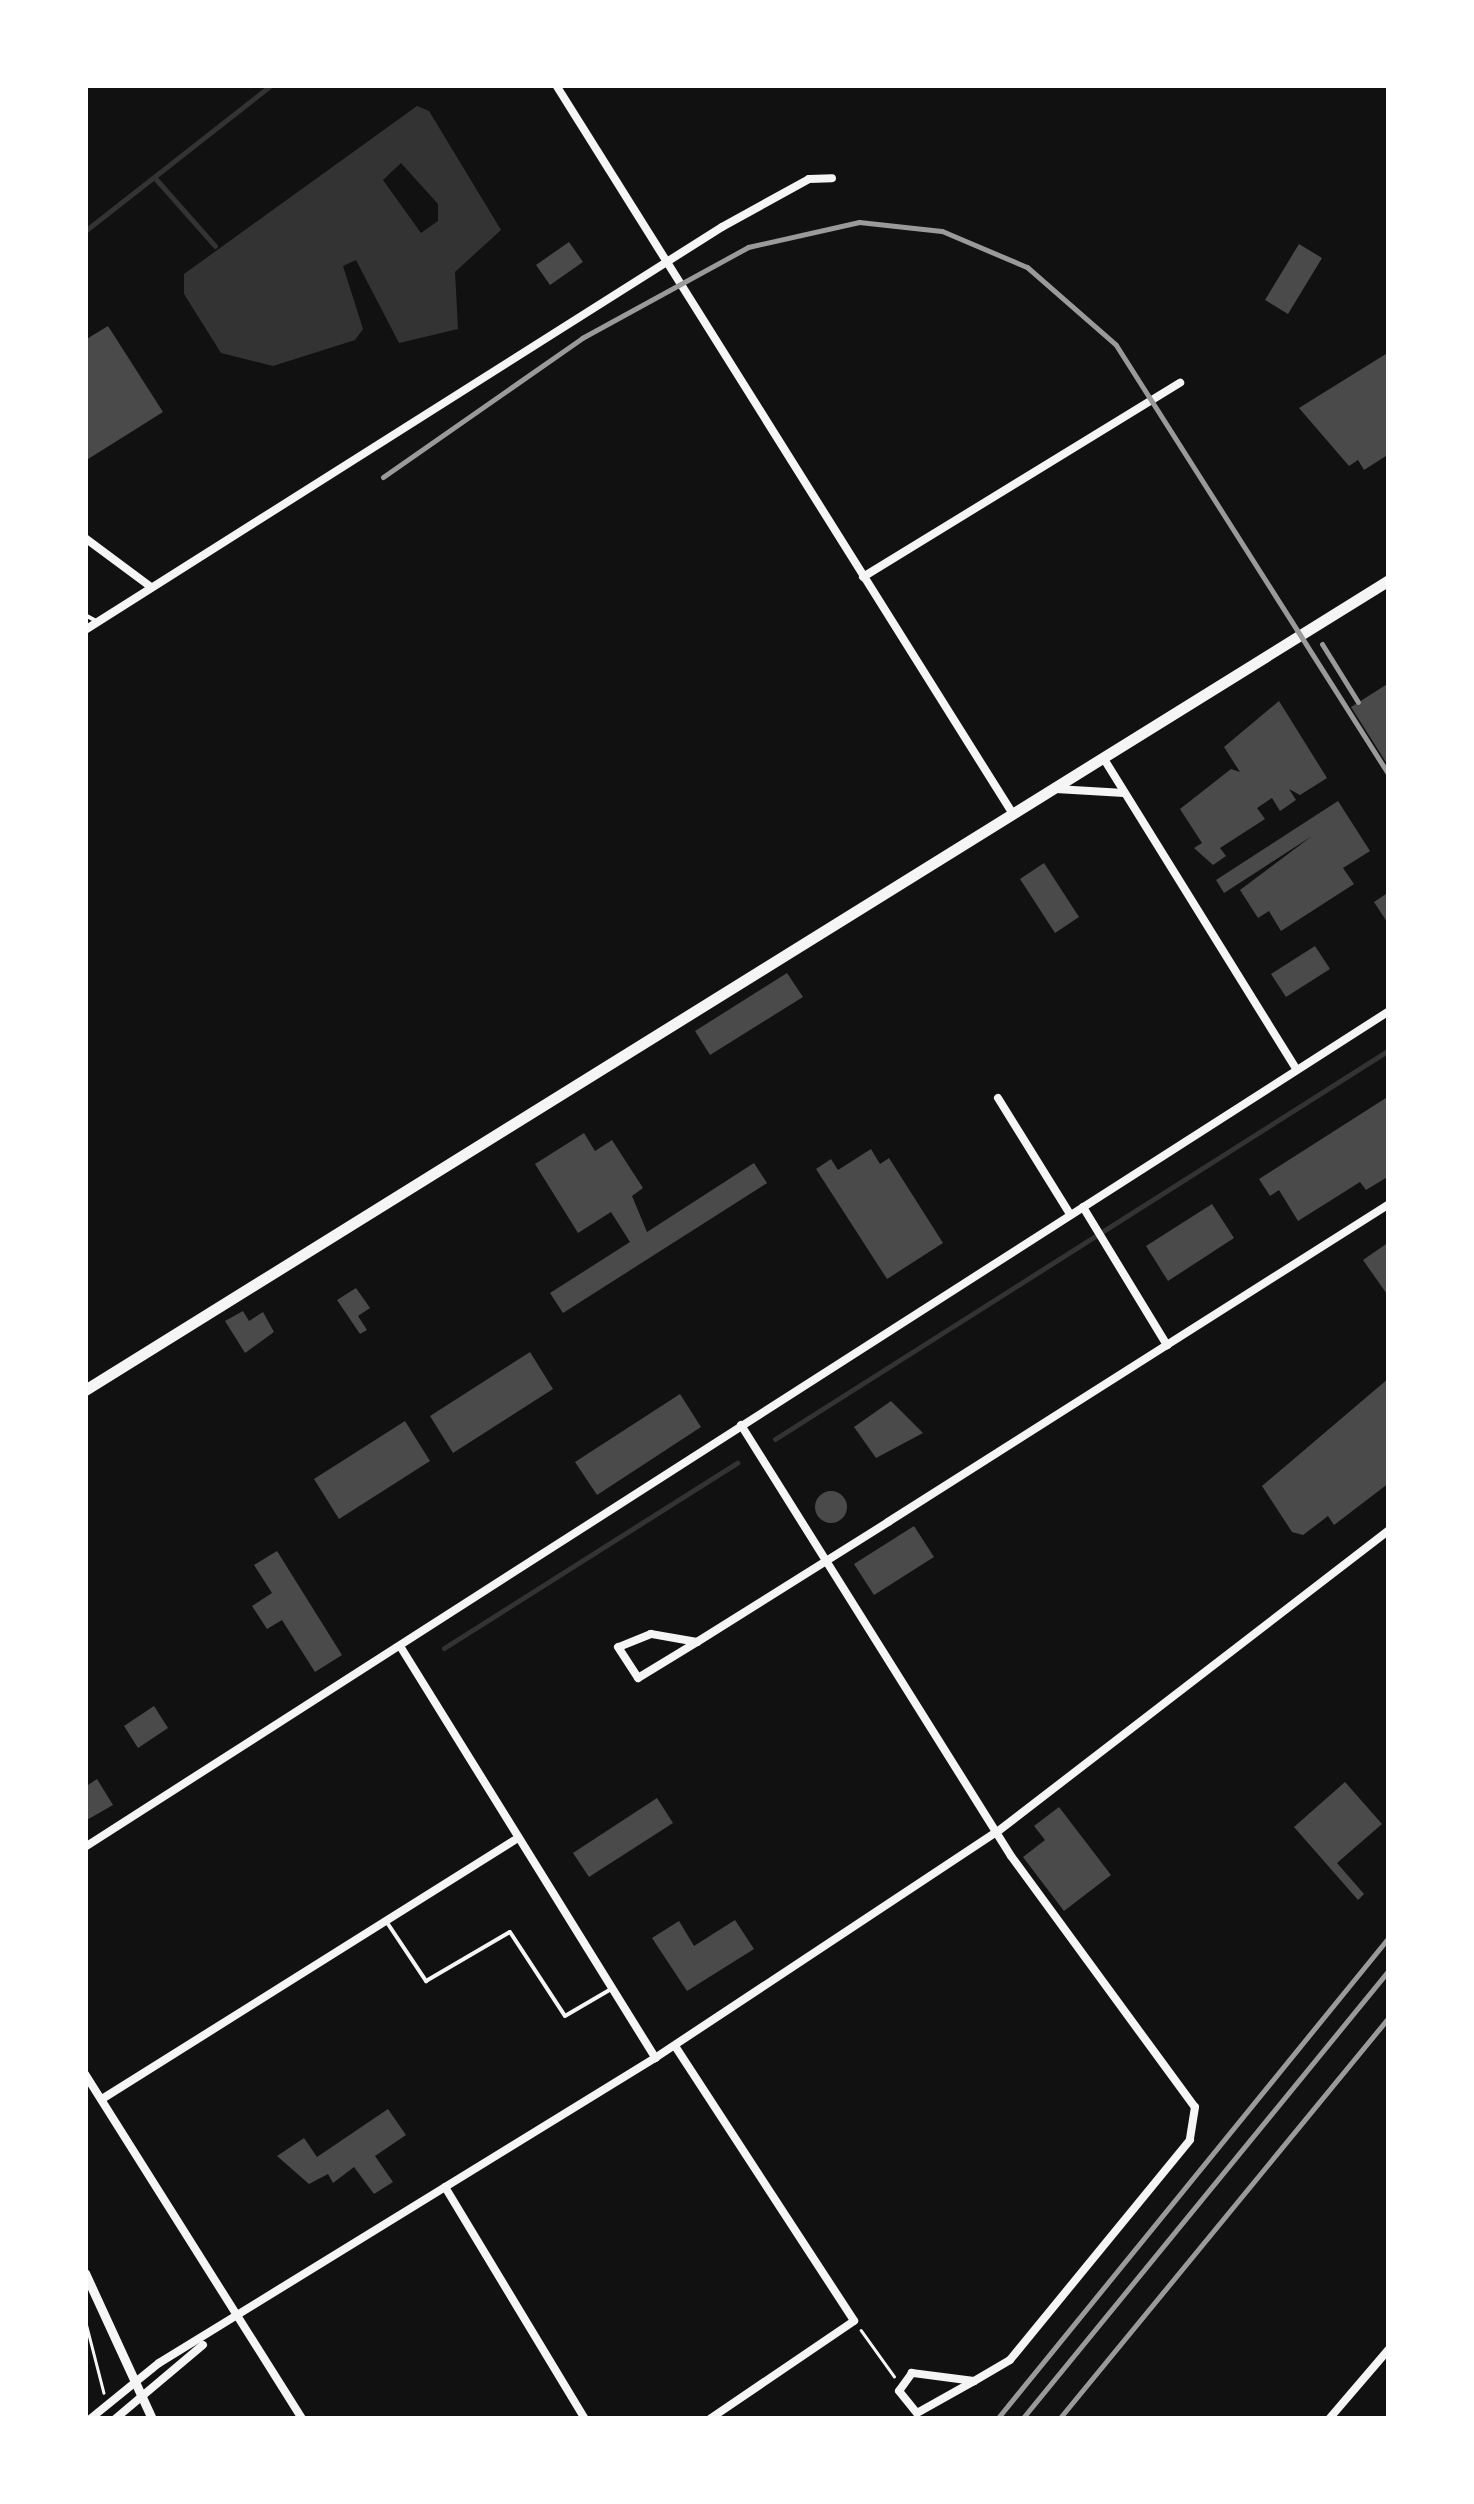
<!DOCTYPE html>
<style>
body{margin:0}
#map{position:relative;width:1474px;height:2504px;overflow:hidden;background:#111;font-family:"DM Sans",sans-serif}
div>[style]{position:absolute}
.water>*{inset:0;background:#333}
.stream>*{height:5px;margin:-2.5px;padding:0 2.5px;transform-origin:2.5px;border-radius:2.5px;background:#333}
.building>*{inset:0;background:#4a4a4a}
.round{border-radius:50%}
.path>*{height:2.5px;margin:-1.25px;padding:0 1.25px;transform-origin:1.25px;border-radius:1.25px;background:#f5f5f5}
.service>*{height:4px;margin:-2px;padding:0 2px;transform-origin:2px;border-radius:2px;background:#f5f5f5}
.minor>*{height:8px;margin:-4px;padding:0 4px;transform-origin:4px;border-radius:4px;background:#f5f5f5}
.tertiary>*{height:9px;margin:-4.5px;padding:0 4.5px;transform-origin:4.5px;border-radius:4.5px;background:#f5f5f5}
.primary>*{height:11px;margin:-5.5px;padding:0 5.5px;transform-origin:5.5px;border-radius:5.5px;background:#f5f5f5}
.rail>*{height:5px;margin:-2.5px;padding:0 2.5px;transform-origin:2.5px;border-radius:2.5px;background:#9a9a9a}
span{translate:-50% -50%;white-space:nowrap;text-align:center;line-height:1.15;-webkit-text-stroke:9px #fff;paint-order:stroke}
.frame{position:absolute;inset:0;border:88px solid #fff;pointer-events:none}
</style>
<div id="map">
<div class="water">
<i style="clip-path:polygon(evenodd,417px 106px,429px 111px,501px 230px,455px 272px,458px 329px,399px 343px,356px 260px,343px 266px,363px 329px,355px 340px,273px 366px,221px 353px,184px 294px,184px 274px,417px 106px,401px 163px,438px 204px,438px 221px,421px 233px,383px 180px,401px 163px)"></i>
</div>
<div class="stream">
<i style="left:154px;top:177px;width:92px;rotate:48.5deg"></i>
<i style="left:85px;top:231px;width:236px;rotate:-38.1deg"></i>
<i style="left:775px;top:1439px;width:727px;rotate:-32.36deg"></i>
<i style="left:444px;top:1648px;width:347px;rotate:-32.3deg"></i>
</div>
<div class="building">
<i style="clip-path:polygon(569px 242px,583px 262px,550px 285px,536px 265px)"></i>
<i style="clip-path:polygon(1299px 244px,1322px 258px,1288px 314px,1265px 300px)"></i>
<i style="clip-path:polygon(108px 326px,163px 412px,85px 461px,85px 340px)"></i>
<i style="clip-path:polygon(1389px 352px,1389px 454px,1364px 470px,1358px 460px,1349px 466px,1299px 408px)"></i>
<i style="clip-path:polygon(1389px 683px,1389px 767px,1351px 707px)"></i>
<i style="clip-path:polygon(1279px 701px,1327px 778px,1300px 795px,1289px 789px,1296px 800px,1280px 811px,1272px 798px,1257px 808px,1265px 819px,1220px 848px,1226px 856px,1213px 865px,1194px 848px,1202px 843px,1180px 809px,1231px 769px,1240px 772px,1224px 747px)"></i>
<i style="clip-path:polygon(1338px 801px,1370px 851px,1343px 868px,1354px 884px,1281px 931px,1269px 911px,1258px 918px,1240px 890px,1312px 836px,1224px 893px,1216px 880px)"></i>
<i style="clip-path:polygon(1044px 863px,1079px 917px,1055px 933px,1020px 879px)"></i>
<i style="clip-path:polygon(1389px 892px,1389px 925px,1374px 902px)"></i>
<i style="clip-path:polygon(1315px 946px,1330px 969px,1286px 997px,1271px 974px)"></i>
<i style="clip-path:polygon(787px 973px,803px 997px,710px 1055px,695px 1031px)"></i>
<i style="clip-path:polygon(1389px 1096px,1389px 1176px,1366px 1190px,1360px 1182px,1298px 1221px,1279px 1190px,1270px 1196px,1259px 1179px)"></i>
<i style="clip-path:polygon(584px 1133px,595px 1151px,612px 1140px,643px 1188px,632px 1196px,647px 1232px,754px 1163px,767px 1183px,563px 1313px,550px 1293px,630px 1242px,611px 1212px,578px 1233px,535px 1164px)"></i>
<i style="clip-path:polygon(871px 1149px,880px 1164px,889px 1158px,943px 1243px,887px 1279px,816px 1169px,831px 1159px,838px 1170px)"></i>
<i style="clip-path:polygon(1212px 1204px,1234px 1238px,1168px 1281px,1146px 1246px)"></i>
<i style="clip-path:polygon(1389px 1242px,1389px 1297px,1363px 1260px)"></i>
<i style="clip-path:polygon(356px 1288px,370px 1308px,358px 1316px,367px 1330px,360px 1334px,337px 1300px)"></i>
<i style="clip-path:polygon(243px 1311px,249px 1321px,263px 1312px,274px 1332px,245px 1353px,225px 1321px)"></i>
<i style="clip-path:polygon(530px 1352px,553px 1389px,453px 1453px,430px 1416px)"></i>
<i style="clip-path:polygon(1389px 1378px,1389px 1483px,1334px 1525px,1328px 1516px,1303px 1535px,1292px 1532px,1262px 1486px)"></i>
<i style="clip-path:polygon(680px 1394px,701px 1427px,597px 1495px,575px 1462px)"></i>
<i style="clip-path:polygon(891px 1401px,923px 1433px,876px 1458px,854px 1427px)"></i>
<i style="clip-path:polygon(405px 1421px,430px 1461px,339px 1519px,314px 1479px)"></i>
<i class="round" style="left:815px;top:1491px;width:32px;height:32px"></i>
<i style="clip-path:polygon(914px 1526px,934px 1557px,874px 1595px,854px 1564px)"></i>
<i style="clip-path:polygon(277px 1551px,342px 1655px,315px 1672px,282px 1620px,267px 1629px,252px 1606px,272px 1593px,254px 1565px)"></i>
<i style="clip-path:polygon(154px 1706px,168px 1728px,138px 1748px,124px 1726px)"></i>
<i style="clip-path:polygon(97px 1779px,113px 1805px,85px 1821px,85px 1787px)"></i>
<i style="clip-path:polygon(1345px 1782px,1382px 1824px,1337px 1863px,1364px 1894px,1358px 1900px,1294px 1827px)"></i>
<i style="clip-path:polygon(657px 1798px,673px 1823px,589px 1877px,573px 1853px)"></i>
<i style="clip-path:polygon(1059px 1807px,1111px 1875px,1064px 1911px,1023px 1857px,1045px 1840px,1034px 1826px)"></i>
<i style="clip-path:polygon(735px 1920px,754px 1949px,687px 1991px,652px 1938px,679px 1921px,694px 1946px)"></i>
<i style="clip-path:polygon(388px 2109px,406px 2135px,375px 2156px,393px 2182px,374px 2194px,354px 2167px,333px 2183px,328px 2174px,309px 2184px,277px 2156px,304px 2138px,317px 2157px)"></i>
</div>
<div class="path">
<i style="left:85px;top:2319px;width:76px;rotate:75.6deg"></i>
<i style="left:861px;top:2330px;width:57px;rotate:54.3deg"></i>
</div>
<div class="service">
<i style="left:85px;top:615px;width:15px;rotate:28deg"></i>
<i style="left:388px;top:1924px;width:69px;rotate:56.3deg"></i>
<i style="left:426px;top:1981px;width:97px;rotate:-30.3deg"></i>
<i style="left:510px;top:1932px;width:100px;rotate:56.8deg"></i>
<i style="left:565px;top:2016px;width:53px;rotate:-30.4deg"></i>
</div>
<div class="minor">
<i style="left:556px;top:85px;width:860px;rotate:57.92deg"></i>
<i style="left:85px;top:538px;width:82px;rotate:36.6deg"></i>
<i style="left:863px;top:577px;width:372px;rotate:-31.5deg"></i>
<i style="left:85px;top:630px;width:754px;rotate:-32.32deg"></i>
<i style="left:722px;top:227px;width:99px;rotate:-28.9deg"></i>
<i style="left:809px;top:179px;width:23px;rotate:-2deg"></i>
<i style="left:1104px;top:759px;width:365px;rotate:58.2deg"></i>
<i style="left:1056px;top:789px;width:68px;rotate:3.4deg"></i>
<i style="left:998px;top:1098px;width:137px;rotate:58.2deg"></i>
<i style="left:1083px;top:1207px;width:162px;rotate:58.7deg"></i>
<i style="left:741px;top:1425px;width:509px;rotate:57.93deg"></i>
<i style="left:1011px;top:1856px;width:311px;rotate:53.8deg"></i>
<i style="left:1195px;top:2107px;width:33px;rotate:99deg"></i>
<i style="left:1190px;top:2140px;width:284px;rotate:129.3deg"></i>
<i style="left:1010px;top:2360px;width:42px;rotate:149.7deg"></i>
<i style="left:974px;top:2381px;width:63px;rotate:-172.6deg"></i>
<i style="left:912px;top:2373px;width:22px;rotate:126deg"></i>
<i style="left:899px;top:2391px;width:28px;rotate:51deg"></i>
<i style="left:917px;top:2413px;width:65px;rotate:-29.3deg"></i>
<i style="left:697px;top:1642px;width:47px;rotate:-170.1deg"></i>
<i style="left:651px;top:1634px;width:35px;rotate:158deg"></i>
<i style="left:618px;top:1647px;width:37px;rotate:57deg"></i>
<i style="left:638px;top:1678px;width:69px;rotate:-31.4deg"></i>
<i style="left:697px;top:1642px;width:226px;rotate:-32.1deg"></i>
<i style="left:888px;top:1522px;width:593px;rotate:-32.4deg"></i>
<i style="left:400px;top:1646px;width:485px;rotate:58.2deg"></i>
<i style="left:85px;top:1847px;width:1549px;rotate:-32.66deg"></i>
<i style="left:675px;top:2046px;width:328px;rotate:56.9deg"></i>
<i style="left:854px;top:2321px;width:174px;rotate:145.8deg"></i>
<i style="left:85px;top:2074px;width:408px;rotate:57.8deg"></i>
<i style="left:102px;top:2099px;width:487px;rotate:-32.1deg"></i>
<i style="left:445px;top:2187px;width:271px;rotate:58.9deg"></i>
<i style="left:90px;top:2419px;width:89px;rotate:-39.1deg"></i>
<i style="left:159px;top:2363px;width:582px;rotate:-31.59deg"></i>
<i style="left:655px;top:2058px;width:410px;rotate:-33.5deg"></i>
<i style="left:997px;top:1832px;width:495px;rotate:-37.6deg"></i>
<i style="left:115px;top:2419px;width:115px;rotate:-40.1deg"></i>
<i style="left:1329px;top:2419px;width:92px;rotate:-49.4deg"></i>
</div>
<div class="tertiary">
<i style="left:85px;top:2273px;width:161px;rotate:65.3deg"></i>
</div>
<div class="primary">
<i style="left:85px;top:1390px;width:1535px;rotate:-31.85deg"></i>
</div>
<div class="rail">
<i style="left:383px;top:477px;width:243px;rotate:-34.9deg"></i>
<i style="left:582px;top:338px;width:189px;rotate:-28.7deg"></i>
<i style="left:748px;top:247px;width:114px;rotate:-12.7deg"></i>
<i style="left:859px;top:222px;width:83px;rotate:6.2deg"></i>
<i style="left:942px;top:231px;width:92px;rotate:23deg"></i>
<i style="left:1027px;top:267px;width:118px;rotate:41.2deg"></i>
<i style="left:1116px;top:345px;width:509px;rotate:57.59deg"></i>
<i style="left:1322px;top:644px;width:68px;rotate:58.2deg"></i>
<i style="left:997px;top:2419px;width:621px;rotate:-50.88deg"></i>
<i style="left:1022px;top:2419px;width:580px;rotate:-50.74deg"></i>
<i style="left:1059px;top:2419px;width:520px;rotate:-50.62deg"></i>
</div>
<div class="frame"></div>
</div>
